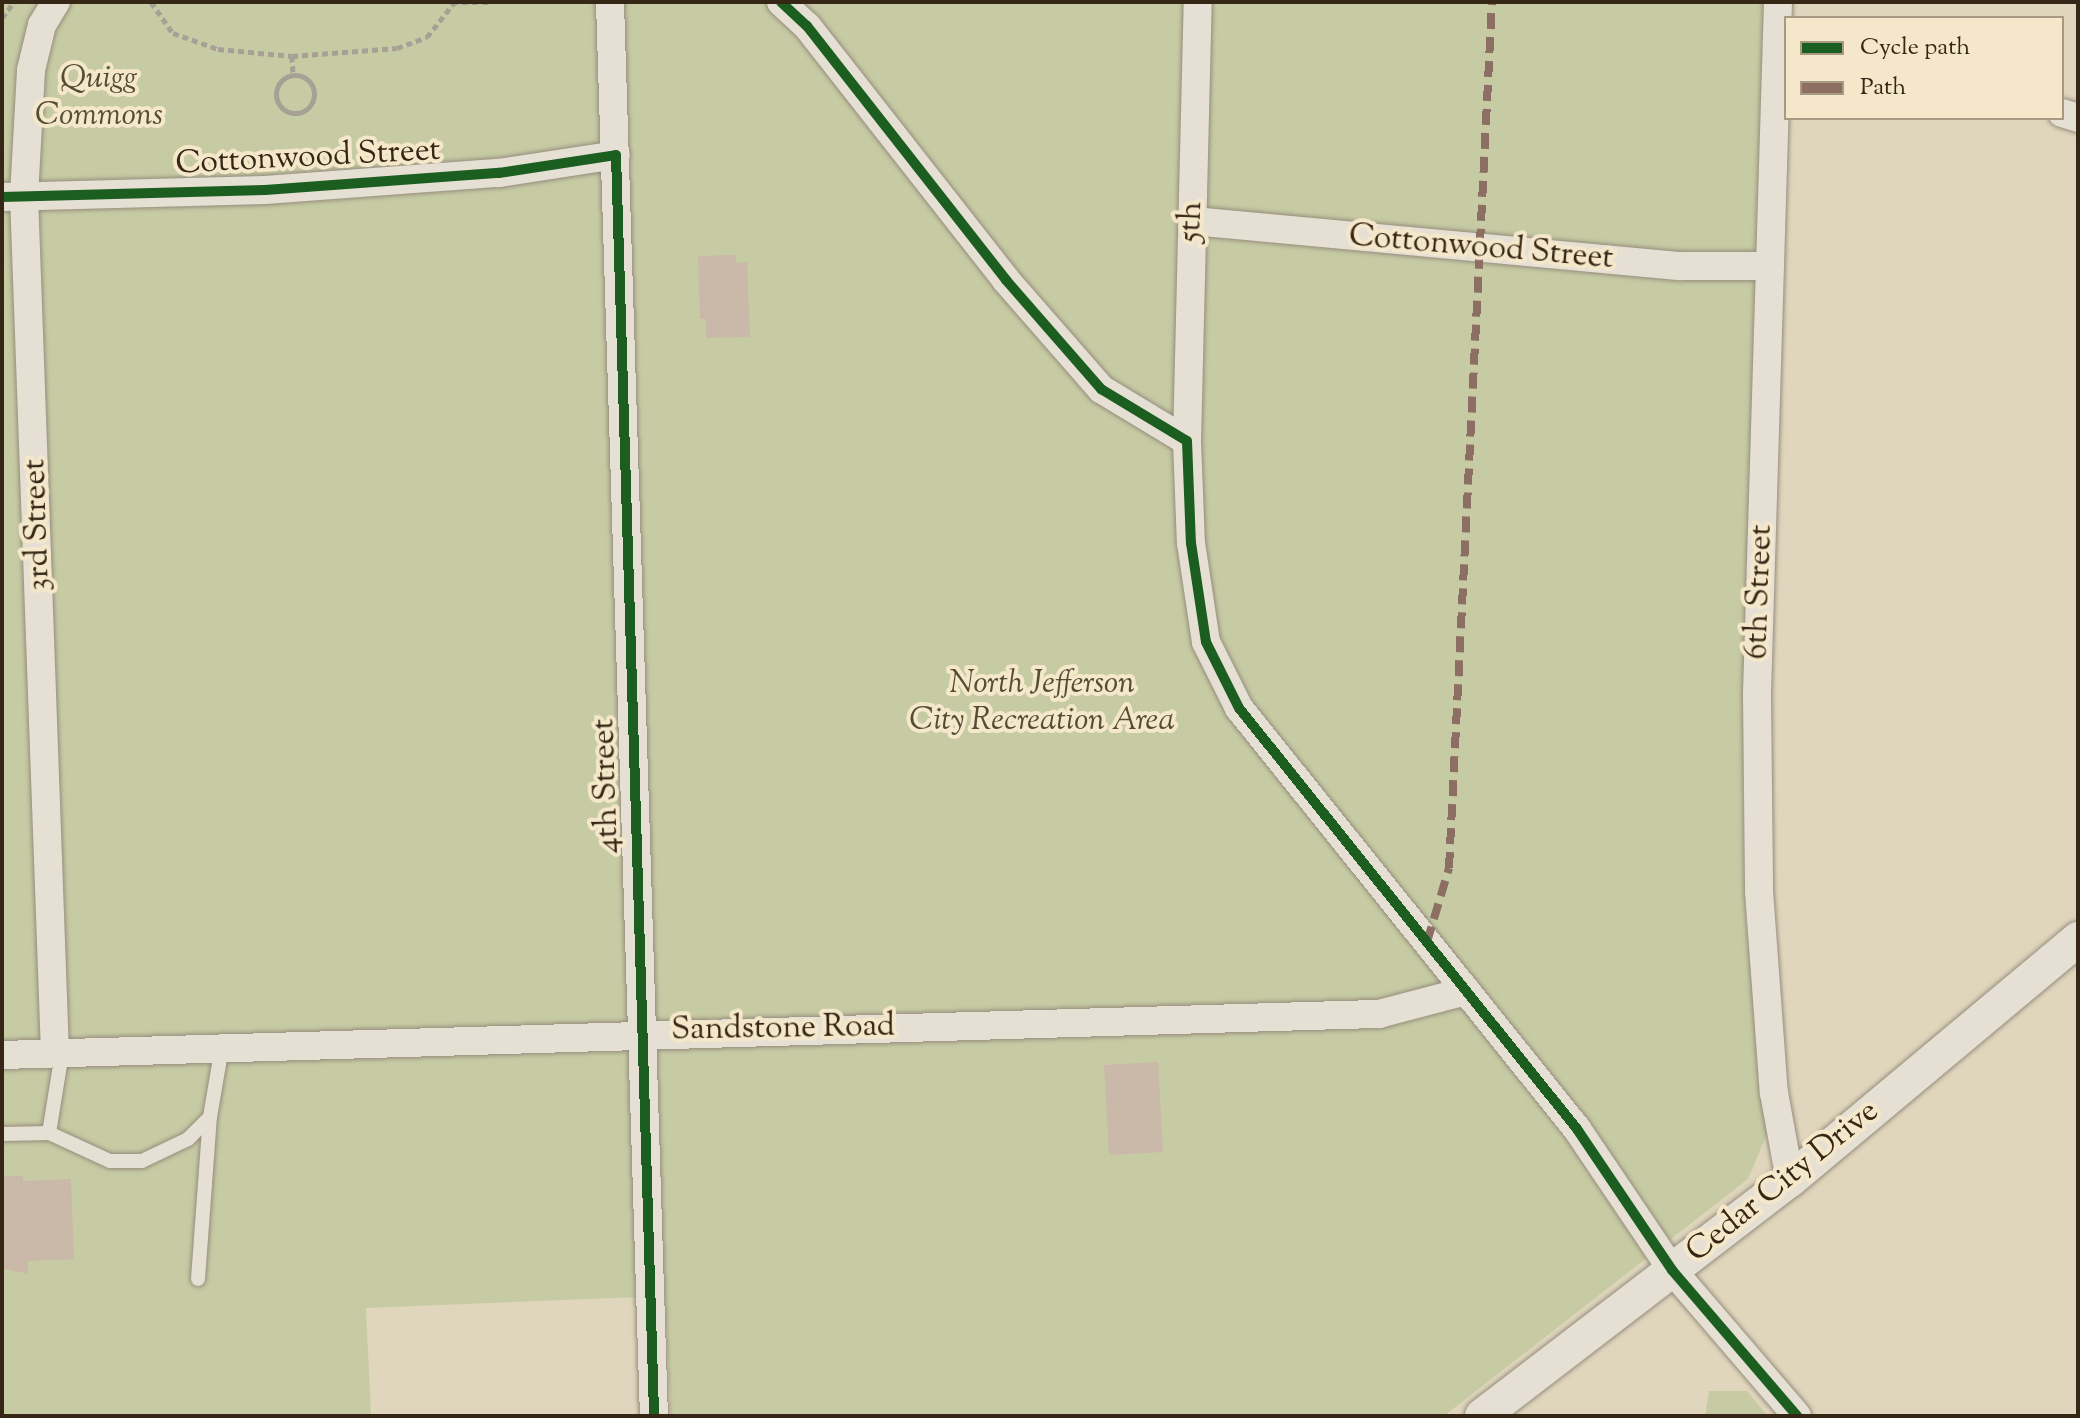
<!DOCTYPE html>
<style>
body{margin:0}
#map{position:relative;width:2080px;height:1418px;overflow:hidden;background:#e0d6bd;font-family:"Sorts Mill Goudy",serif}
div>[style]{position:absolute}
.green>*{inset:0;background:#c7cba4}
.building>*{inset:0;background:#cab8a8}
.path>*{height:5px;margin-top:-2.5px;transform-origin:0;background:repeating-linear-gradient(90deg,#a6a095 0 6px,transparent 0 10px)}
.path>.ring{margin:-2.5px;padding:0;box-sizing:content-box;background:none;border:5px solid #a6a095;border-radius:50%}
.roads{filter:drop-shadow(0 0 2px #958d7d) drop-shadow(0 0 2px #958d7d)}
.service>*{height:14px;margin:-7px;padding:0 7px;transform-origin:7px;border-radius:7px;background:#e6e0d4}
.minor>*{height:28px;margin:-14px;padding:0 14px;transform-origin:14px;border-radius:14px;background:#e6e0d4}
.tertiary>*{height:34px;margin:-17px;padding:0 17px;transform-origin:17px;border-radius:17px;background:#e6e0d4}
.quiet>*{height:8px;margin-top:-4px;transform-origin:0;background:repeating-linear-gradient(90deg,#8d6e63 0 16px,transparent 0 24px)}
.cycleway>*{height:10px;margin:-5px;padding:0 5px;transform-origin:5px;border-radius:5px;background:#1b5e20}
span{translate:-50% -50%;white-space:nowrap;text-align:center;line-height:1.15;-webkit-text-stroke:8px #f5e8ca;paint-order:stroke}
.park-label{font-size:32px;color:#544d34;font-style:italic}
.street-label{font-size:32px;color:#352615}
.frame{position:absolute;inset:0;border:4px solid #352615;pointer-events:none}
.legend{position:absolute;left:1784px;top:16px;width:280px;height:104px;box-sizing:border-box;background:#f5e8ca;border:2px solid #a89a82;margin:0;padding:10px 14px;list-style:none;font-size:24px;color:#352615}
.legend li{display:flex;align-items:center;gap:16px;height:40px}
.legend b{width:40px;border:2px solid #a89a82}
</style>
<div id="map">
<div class="green">
<i style="clip-path:polygon(2px 2px,1767px 2px,1743px 790px,1746px 920px,1767px 1134px,1748px 1179px,1444px 1416px,671px 1416px,665px 1296px,366px 1308px,371px 1416px,2px 1416px)"></i>
<i style="clip-path:polygon(1709px 1391px,1747px 1391px,1768px 1416px,1705px 1416px)"></i>
</div>
<div class="building">
<i style="clip-path:polygon(736px 255px,736px 263px,747px 262px,750px 337px,706px 338px,706px 319px,700px 319px,698px 256px)"></i>
<i style="clip-path:polygon(1158px 1062px,1163px 1152px,1109px 1155px,1104px 1065px)"></i>
<i style="clip-path:polygon(2px 1176px,23px 1176px,23px 1181px,71px 1179px,74px 1259px,28px 1261px,28px 1274px,2px 1268px)"></i>
</div>
<div class="path">
<i style="left:151px;top:2px;width:38px;rotate:55deg"></i>
<i style="left:173px;top:33px;width:48px;rotate:19.6deg"></i>
<i style="left:218px;top:49px;width:74px;rotate:5.4deg"></i>
<i style="left:292px;top:56px;width:105px;rotate:-4.4deg"></i>
<i style="left:397px;top:48px;width:32px;rotate:-20deg"></i>
<i style="left:427px;top:37px;width:43px;rotate:-51.5deg"></i>
<i style="left:452px;top:2px;width:36px"></i>
<i style="left:2px;top:18px;width:20px;rotate:-53deg"></i>
<i style="left:292px;top:56px;width:19px;rotate:87deg"></i>
<i class="ring" style="left:276px;top:75px;width:33px;height:33px"></i>
</div>
<div class="roads">
<div class="service">
<i style="left:49px;top:1133px;width:81px;rotate:-80.8deg"></i>
<i style="left:2px;top:1134px;width:47px;rotate:-1.2deg"></i>
<i style="left:49px;top:1133px;width:67px;rotate:24.7deg"></i>
<i style="left:110px;top:1161px;width:32px"></i>
<i style="left:142px;top:1161px;width:51px;rotate:-25.6deg"></i>
<i style="left:188px;top:1139px;width:31px;rotate:-45deg"></i>
<i style="left:210px;top:1117px;width:71px;rotate:-80.3deg"></i>
<i style="left:198px;top:1279px;width:162px;rotate:-85.8deg"></i>
</div>
<div class="minor">
<i style="left:610px;top:2px;width:1415px;rotate:88.22deg"></i>
<i style="left:781px;top:2px;width:35px;rotate:43deg"></i>
<i style="left:807px;top:26px;width:323px;rotate:51.9deg"></i>
<i style="left:1006px;top:280px;width:145px;rotate:48.9deg"></i>
<i style="left:1101px;top:389px;width:100px;rotate:31.2deg"></i>
<i style="left:1187px;top:441px;width:102px;rotate:87.8deg"></i>
<i style="left:1191px;top:543px;width:100px;rotate:81.4deg"></i>
<i style="left:1206px;top:642px;width:74px;rotate:63.4deg"></i>
<i style="left:1239px;top:708px;width:540px;rotate:51.24deg"></i>
<i style="left:1577px;top:1129px;width:170px;rotate:56deg"></i>
<i style="left:1672px;top:1270px;width:192px;rotate:49.4deg"></i>
<i style="left:1778px;top:2px;width:692px;rotate:91.74deg"></i>
<i style="left:1757px;top:694px;width:197px;rotate:89.4deg"></i>
<i style="left:1759px;top:891px;width:203px;rotate:85.8deg"></i>
<i style="left:1774px;top:1093px;width:88px;rotate:79.6deg"></i>
<i style="left:2062px;top:113px;width:17px;rotate:17deg"></i>
<i style="left:2px;top:197px;width:263px;rotate:-1.5deg"></i>
<i style="left:265px;top:190px;width:235px;rotate:-4.2deg"></i>
<i style="left:499px;top:173px;width:118px;rotate:-8.7deg"></i>
<i style="left:1193px;top:221px;width:490px;rotate:5.3deg"></i>
<i style="left:1681px;top:266px;width:89px"></i>
<i style="left:1187px;top:441px;width:439px;rotate:-88.6deg"></i>
<i style="left:55px;top:1053px;width:858px;rotate:-92.07deg"></i>
<i style="left:24px;top:196px;width:126px;rotate:-86.8deg"></i>
<i style="left:31px;top:70px;width:46px;rotate:-76.3deg"></i>
<i style="left:42px;top:25px;width:27px;rotate:-59deg"></i>
<i style="left:2px;top:1055px;width:1378px;rotate:-1.71deg"></i>
<i style="left:1379px;top:1014px;width:90px;rotate:-14.8deg"></i>
</div>
<div class="tertiary">
<i style="left:1482px;top:1416px;width:388px;rotate:-37.5deg"></i>
<i style="left:1790px;top:1180px;width:376px;rotate:-39.9deg"></i>
</div>
</div>
<div class="quiet">
<i style="left:1427px;top:942px;width:77px;rotate:-73.4deg"></i>
<i style="left:1449px;top:868px;width:867px;rotate:-87.16deg"></i>
</div>
<div class="cycleway">
<i style="left:781px;top:2px;width:35px;rotate:43deg"></i>
<i style="left:807px;top:26px;width:323px;rotate:51.9deg"></i>
<i style="left:1006px;top:280px;width:145px;rotate:48.9deg"></i>
<i style="left:1101px;top:389px;width:100px;rotate:31.2deg"></i>
<i style="left:1187px;top:441px;width:102px;rotate:87.8deg"></i>
<i style="left:1191px;top:543px;width:100px;rotate:81.4deg"></i>
<i style="left:1206px;top:642px;width:74px;rotate:63.4deg"></i>
<i style="left:1239px;top:708px;width:540px;rotate:51.24deg"></i>
<i style="left:1577px;top:1129px;width:170px;rotate:56deg"></i>
<i style="left:1672px;top:1270px;width:192px;rotate:49.4deg"></i>
<i style="left:2px;top:197px;width:263px;rotate:-1.5deg"></i>
<i style="left:265px;top:190px;width:235px;rotate:-4.2deg"></i>
<i style="left:499px;top:173px;width:118px;rotate:-8.7deg"></i>
<i style="left:616px;top:155px;width:1262px;rotate:88.27deg"></i>
</div>
<div class="park-label">
<span style="left:99px;top:98px">Quigg<br>Commons</span>
<span style="left:1042px;top:703px">North Jefferson<br>City Recreation Area</span>
</div>
<div class="street-label">
<span style="left:308px;top:158px;rotate:-3deg">Cottonwood Street</span>
<span style="left:1192px;top:222px;rotate:-88deg">5th</span>
<span style="left:1481px;top:248px;rotate:5deg">Cottonwood Street</span>
<span style="left:38px;top:525px;rotate:-92deg">3rd Street</span>
<span style="left:1760px;top:592px;rotate:-88deg">6th Street</span>
<span style="left:607px;top:786px;rotate:-92deg">4th Street</span>
<span style="left:783px;top:1029px;rotate:-1deg">Sandstone Road</span>
<span style="left:1783px;top:1182px;rotate:-39deg">Cedar City Drive</span>
</div>
<div class="frame"></div>
<ul class="legend">
<li><b style="height:10px;background:#1b5e20"></b>Cycle path</li>
<li><b style="height:10px;background:#8d6e63"></b>Path</li>
</ul>
</div>
